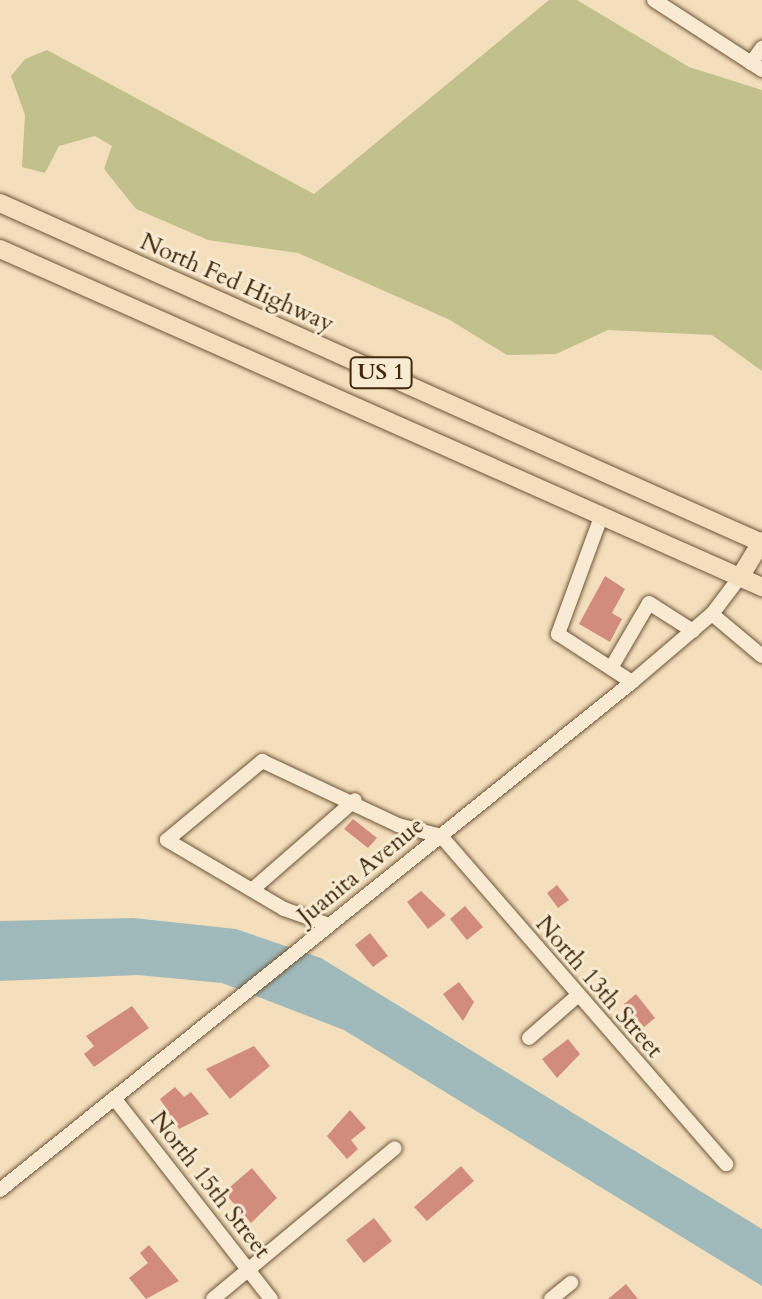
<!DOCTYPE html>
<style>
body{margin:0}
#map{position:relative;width:762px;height:1299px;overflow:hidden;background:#f4dfbc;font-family:Cardo,serif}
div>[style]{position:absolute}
.green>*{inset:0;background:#c2c08c}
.water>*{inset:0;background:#a0babb}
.building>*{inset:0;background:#d28c7b}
.roads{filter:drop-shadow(0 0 2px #6d5639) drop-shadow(0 0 2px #6d5639)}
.minor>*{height:14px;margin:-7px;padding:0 7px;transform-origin:7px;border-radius:7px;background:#f8ead3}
.major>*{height:18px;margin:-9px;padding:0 9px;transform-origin:9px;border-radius:9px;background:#f4dfbc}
span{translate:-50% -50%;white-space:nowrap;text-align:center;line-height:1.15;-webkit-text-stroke:6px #f8ead3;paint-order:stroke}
.shield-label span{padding:2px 6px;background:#f8ead3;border:2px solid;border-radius:6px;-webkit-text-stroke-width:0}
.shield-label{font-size:22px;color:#40290d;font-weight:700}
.street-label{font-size:24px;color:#40290d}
</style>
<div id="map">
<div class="green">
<i style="clip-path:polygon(549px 0,577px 0,689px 67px,762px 90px,762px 371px,712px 335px,608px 330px,556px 354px,507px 355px,448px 319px,298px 253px,208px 240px,136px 209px,104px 169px,112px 146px,95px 136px,59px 146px,45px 173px,22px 167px,25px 115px,11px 76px,25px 59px,47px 50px,314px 194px)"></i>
</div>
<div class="water">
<i style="clip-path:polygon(133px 918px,236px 929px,321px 958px,762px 1229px,762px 1286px,344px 1030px,222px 983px,138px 975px,0 981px,0 921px)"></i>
</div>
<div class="building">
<i style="clip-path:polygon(605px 576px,625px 589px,612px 613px,622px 619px,610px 642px,579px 624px)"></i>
<i style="clip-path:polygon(353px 819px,377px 838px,368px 848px,344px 829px)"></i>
<i style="clip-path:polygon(557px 885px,569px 900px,558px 908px,547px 893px)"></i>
<i style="clip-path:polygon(421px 891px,446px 915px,428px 929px,407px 902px)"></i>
<i style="clip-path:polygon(465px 906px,483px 927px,467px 940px,450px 919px)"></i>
<i style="clip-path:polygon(370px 933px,388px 956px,373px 967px,355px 945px)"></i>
<i style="clip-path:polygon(459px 982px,474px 1002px,463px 1021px,443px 994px)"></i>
<i style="clip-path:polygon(636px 994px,655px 1018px,644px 1027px,624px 1004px)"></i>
<i style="clip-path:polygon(132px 1006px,149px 1028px,94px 1067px,84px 1054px,94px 1046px,86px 1036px)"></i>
<i style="clip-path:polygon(568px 1039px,580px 1054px,557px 1078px,542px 1059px)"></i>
<i style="clip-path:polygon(254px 1046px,270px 1066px,230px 1099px,206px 1069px)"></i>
<i style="clip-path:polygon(175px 1087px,184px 1097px,191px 1092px,209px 1114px,179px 1129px,160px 1099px)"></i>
<i style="clip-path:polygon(350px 1110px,366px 1128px,351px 1140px,358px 1149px,347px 1159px,327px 1136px)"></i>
<i style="clip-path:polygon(461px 1166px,474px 1181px,427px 1221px,414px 1207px)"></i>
<i style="clip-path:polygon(252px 1168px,277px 1198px,251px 1223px,229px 1198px,230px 1187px)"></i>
<i style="clip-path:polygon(374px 1218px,392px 1241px,364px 1263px,346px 1240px)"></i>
<i style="clip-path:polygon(149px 1245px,179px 1281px,146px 1299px,129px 1278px,148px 1263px,140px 1253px)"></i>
<i style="clip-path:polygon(626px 1284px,638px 1299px,608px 1299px)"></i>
</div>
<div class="roads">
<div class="minor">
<i style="left:654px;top:0;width:129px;rotate:32.9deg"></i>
<i style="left:751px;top:63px;width:19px;rotate:-54deg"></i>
<i style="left:601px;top:517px;width:125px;rotate:110.2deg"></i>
<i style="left:558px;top:634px;width:88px;rotate:33deg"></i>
<i style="left:712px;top:614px;width:65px;rotate:40deg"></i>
<i style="left:611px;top:668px;width:75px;rotate:-59.7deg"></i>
<i style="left:649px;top:603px;width:52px;rotate:32.5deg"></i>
<i style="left:253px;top:889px;width:135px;rotate:-41.1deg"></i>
<i style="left:329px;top:925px;width:48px;rotate:-160.4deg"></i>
<i style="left:284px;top:909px;width:136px;rotate:-149.5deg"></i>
<i style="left:167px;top:840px;width:124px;rotate:-39.7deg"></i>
<i style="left:262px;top:761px;width:150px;rotate:25.2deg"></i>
<i style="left:398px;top:825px;width:44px;rotate:14.3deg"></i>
<i style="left:441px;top:836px;width:435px;rotate:49deg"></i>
<i style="left:529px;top:1038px;width:62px;rotate:-41.1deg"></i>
<i style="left:114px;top:1098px;width:255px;rotate:52deg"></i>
<i style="left:0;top:1190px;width:811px;rotate:-38.79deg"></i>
<i style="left:632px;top:682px;width:105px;rotate:-40.4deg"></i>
<i style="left:712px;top:614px;width:46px;rotate:-52.9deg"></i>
<i style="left:213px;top:1299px;width:236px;rotate:-39.7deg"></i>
<i style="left:551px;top:1299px;width:26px;rotate:-39deg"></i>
</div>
<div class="major">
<i style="left:0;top:203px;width:834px;rotate:24.05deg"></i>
<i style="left:0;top:249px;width:834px;rotate:23.92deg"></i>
<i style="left:740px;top:577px;width:42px;rotate:-58.6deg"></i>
</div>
</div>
<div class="shield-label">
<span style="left:381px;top:373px">US 1</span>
</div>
<div class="street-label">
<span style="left:237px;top:283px;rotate:24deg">North Fed Highway</span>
<span style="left:361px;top:871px;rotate:-39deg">Juanita Avenue</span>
<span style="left:599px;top:987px;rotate:49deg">North 13th Street</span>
<span style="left:210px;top:1185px;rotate:52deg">North 15th Street</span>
</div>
</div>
